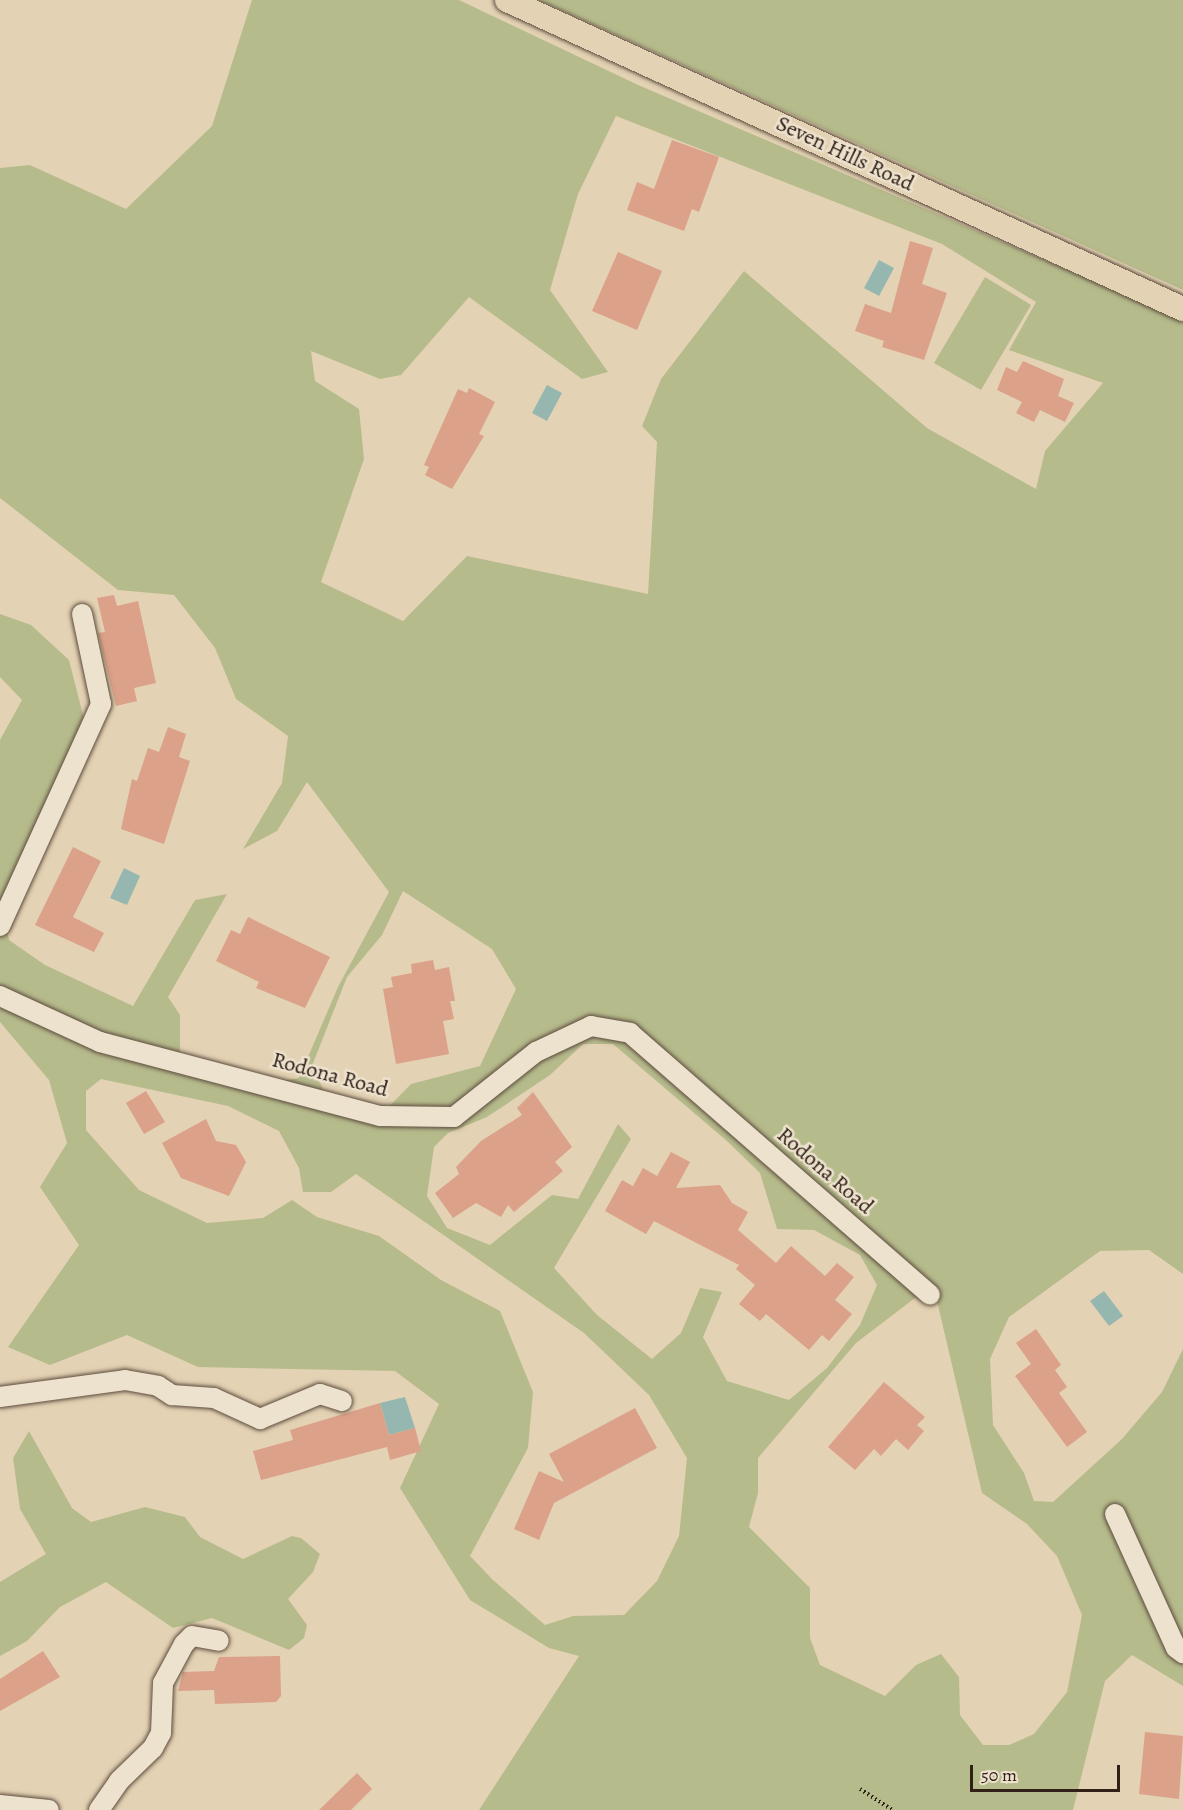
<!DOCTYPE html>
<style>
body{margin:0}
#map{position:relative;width:1183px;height:1810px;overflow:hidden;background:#e4d2b4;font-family:Alegreya,serif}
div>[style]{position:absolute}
.green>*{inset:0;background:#b6bb8c}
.water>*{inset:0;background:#95b7b0}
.building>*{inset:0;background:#dba189}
.path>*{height:4px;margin-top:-2px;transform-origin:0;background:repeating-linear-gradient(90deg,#302017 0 1.5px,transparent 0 4.5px)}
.roads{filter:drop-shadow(0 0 2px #5d4c3e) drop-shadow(0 0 2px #5d4c3e)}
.minor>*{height:20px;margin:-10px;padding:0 10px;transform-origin:10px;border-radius:10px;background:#ede2ce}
.major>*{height:24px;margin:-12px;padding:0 12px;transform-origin:12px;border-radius:12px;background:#e4d2b4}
span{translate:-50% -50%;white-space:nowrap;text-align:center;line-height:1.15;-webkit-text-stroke:5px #ede2ce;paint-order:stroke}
.street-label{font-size:22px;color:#302017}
.scale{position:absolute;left:970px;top:1765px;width:150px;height:27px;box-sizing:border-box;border:3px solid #302017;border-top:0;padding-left:8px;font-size:18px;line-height:21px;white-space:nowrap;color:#302017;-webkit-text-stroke:4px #ede2ce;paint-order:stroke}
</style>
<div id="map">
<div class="green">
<i style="clip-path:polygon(evenodd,252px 0,459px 0,636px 84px,1183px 320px,1183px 1274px,1149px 1250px,1100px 1251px,1009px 1317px,990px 1359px,993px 1425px,1024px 1473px,1034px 1501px,1053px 1502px,1122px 1439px,1162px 1392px,1183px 1349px,1183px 1686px,1132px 1655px,1105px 1681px,1073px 1810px,479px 1810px,579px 1656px,549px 1648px,470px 1600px,400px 1488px,439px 1404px,395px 1371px,198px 1367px,127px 1335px,50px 1365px,8px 1347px,79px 1245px,40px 1187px,67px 1143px,49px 1080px,0 1022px,0 740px,22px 700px,0 677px,0 614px,31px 625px,69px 660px,85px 723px,4px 913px,9px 940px,45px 965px,133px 1006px,195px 900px,227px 894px,168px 997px,180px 1015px,180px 1063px,269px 1083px,299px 1078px,338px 987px,389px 892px,307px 782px,277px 831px,243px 849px,282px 783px,288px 736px,236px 699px,215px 648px,174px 595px,118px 590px,0 498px,0 168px,30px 165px,126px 209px,212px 126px,252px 0,616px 116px,942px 244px,1036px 302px,1009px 350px,1103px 383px,1045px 451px,1036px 489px,927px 428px,744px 271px,661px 379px,642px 426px,657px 442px,648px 594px,467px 556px,403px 621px,321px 582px,364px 459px,359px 409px,315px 381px,311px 351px,380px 379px,401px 375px,469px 297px,582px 379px,608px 372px,550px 290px,578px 194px,616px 116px,252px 0,403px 891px,492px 949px,516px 989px,480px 1066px,411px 1084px,380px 1116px,328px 1099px,312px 1066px,347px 977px,382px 935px,403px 891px,252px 0,583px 1044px,613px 1044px,727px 1141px,760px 1173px,777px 1229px,814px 1230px,860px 1255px,877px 1285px,860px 1325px,827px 1368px,789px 1400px,727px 1381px,703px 1337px,722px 1292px,700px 1288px,681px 1333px,652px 1359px,597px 1315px,554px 1268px,631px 1139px,618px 1124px,578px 1199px,552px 1195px,490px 1245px,447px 1228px,427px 1196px,434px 1147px,448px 1133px,487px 1117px,550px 1075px,583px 1044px,252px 0,101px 1079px,228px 1106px,279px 1131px,299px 1168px,303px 1192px,331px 1192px,356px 1174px,584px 1333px,649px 1395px,687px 1458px,679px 1536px,657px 1581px,624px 1615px,573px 1616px,545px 1625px,493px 1580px,470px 1556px,528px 1448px,533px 1392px,500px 1311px,441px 1280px,379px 1236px,317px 1217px,292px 1200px,263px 1218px,207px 1223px,139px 1190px,86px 1130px,86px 1091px,101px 1079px,252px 0,915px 1298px,937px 1301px,982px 1493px,1027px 1524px,1057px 1556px,1082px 1615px,1067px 1692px,1034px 1734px,1009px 1745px,983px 1745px,960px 1715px,959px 1677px,941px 1654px,916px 1665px,885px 1696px,820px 1665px,810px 1638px,810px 1588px,749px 1527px,758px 1493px,758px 1458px,856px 1343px,915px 1298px)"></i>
<i style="clip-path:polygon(539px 0,1183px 0,1183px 290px)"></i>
<i style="clip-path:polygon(985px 277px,1031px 305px,981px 390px,934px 363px)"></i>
<i style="clip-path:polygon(29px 1431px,72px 1508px,91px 1522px,145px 1507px,185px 1517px,200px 1537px,243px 1559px,292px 1536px,301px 1538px,320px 1554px,313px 1572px,288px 1599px,307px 1625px,304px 1638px,289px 1650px,212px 1618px,173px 1628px,106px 1582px,60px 1607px,27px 1641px,0 1656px,0 1582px,46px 1554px,20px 1509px,13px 1458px)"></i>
</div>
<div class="water">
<i style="clip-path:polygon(879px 260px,894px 268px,879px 296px,864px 288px)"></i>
<i style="clip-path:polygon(547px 385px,562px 393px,547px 421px,532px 413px)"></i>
<i style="clip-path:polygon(124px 868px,140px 876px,127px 905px,110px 898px)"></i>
<i style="clip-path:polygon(1104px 1291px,1123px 1316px,1109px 1326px,1090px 1301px)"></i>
<i style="clip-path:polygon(405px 1397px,415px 1428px,389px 1435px,380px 1403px)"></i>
</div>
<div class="building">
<i style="clip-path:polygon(672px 140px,719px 157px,699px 212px,692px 209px,684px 231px,627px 210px,637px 182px,654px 189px)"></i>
<i style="clip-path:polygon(910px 241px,933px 248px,922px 284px,947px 293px,924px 360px,882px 347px,884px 341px,855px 331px,865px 304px,891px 313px)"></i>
<i style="clip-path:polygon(618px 252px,662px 271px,637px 330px,592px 311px)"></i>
<i style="clip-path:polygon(1023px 361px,1064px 379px,1058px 396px,1074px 403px,1065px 422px,1040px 410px,1034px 422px,1016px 413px,1022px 402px,997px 390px,1006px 367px,1017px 372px)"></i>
<i style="clip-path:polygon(469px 388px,495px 402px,479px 434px,484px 436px,452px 489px,425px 475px,429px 467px,424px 465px,458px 389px,467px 393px)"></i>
<i style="clip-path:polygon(114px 595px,117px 606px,138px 601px,156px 683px,134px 688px,137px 701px,116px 706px,98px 633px,105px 632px,97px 598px)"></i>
<i style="clip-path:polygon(168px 727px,186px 734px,179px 757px,190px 761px,164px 844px,121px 829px,132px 779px,137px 781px,148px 748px,159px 752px)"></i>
<i style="clip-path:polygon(73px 847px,101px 861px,73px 917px,104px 933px,94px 952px,35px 925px)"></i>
<i style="clip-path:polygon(248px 917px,330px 957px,305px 1008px,256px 988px,259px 982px,216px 961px,231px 930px,240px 934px)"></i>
<i style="clip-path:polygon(433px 960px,435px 970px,449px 967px,455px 1001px,450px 1001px,454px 1019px,443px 1021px,449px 1054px,396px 1064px,383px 989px,393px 987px,391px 977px,412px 973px,411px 964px)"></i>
<i style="clip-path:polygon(146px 1091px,165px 1122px,144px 1134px,126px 1103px)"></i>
<i style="clip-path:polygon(533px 1092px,572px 1147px,555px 1162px,563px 1171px,514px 1212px,508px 1205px,501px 1217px,476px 1203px,453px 1218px,435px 1193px,459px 1174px,456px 1167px,481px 1141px,522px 1115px,517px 1108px)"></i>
<i style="clip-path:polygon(206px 1119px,216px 1141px,236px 1145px,246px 1162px,229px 1196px,181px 1178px,162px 1143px)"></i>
<i style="clip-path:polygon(671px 1152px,690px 1162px,676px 1188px,720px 1185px,732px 1203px,748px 1212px,738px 1230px,776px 1263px,791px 1246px,825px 1276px,837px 1263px,854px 1277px,835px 1300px,852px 1314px,829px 1341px,822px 1335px,809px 1350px,766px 1314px,760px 1321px,739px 1304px,755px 1285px,736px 1269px,739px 1265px,654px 1221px,646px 1234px,605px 1211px,622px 1180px,633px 1186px,643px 1168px,657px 1176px)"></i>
<i style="clip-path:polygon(1036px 1329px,1061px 1365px,1055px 1370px,1067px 1387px,1059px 1393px,1087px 1432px,1067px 1447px,1015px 1376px,1031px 1364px,1016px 1343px)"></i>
<i style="clip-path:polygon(884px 1382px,925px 1417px,917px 1425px,924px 1431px,908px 1450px,896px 1439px,881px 1456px,874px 1449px,855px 1470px,828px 1447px)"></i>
<i style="clip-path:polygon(380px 1403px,389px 1435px,415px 1428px,421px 1451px,390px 1460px,387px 1447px,261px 1480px,253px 1451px,293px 1440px,290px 1430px)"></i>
<i style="clip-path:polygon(635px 1408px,657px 1448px,554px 1503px,539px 1540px,514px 1529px,539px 1471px,564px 1482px,549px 1454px)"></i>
<i style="clip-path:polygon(43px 1651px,60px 1677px,0 1711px,0 1679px)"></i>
<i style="clip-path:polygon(280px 1656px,281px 1696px,276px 1702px,215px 1704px,214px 1690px,178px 1691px,183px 1672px,214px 1671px,219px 1657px)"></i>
<i style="clip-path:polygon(1145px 1732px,1183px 1736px,1179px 1799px,1139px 1794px)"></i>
<i style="clip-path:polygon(357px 1773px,372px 1789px,351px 1810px,319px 1810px)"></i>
</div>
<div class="path">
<i style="left:860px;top:1789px;width:38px;rotate:33deg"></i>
</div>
<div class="roads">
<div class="minor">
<i style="left:0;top:926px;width:244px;rotate:-65.5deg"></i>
<i style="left:101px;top:704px;width:92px;rotate:-101.9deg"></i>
<i style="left:0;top:996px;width:110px;rotate:24.7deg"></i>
<i style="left:100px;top:1042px;width:290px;rotate:14.8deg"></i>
<i style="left:380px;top:1116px;width:74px;rotate:0.8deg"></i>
<i style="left:454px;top:1117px;width:105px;rotate:-38.4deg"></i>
<i style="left:536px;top:1052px;width:61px;rotate:-25.3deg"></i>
<i style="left:591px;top:1026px;width:40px;rotate:10deg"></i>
<i style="left:630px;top:1033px;width:398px;rotate:41.1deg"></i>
<i style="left:0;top:1397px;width:126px;rotate:-7.7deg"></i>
<i style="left:125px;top:1380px;width:34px;rotate:10deg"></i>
<i style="left:158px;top:1386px;width:17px;rotate:33deg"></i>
<i style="left:172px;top:1395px;width:42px;rotate:4.1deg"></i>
<i style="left:214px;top:1398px;width:51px;rotate:24.5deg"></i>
<i style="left:260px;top:1419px;width:65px;rotate:-22.6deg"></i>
<i style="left:320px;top:1394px;width:23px;rotate:18deg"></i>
<i style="left:1115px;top:1514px;width:147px;rotate:65.5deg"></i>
<i style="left:1176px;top:1648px;width:9px;rotate:36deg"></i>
<i style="left:0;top:1805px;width:49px;rotate:5.8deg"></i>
<i style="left:99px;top:1810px;width:35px;rotate:-55deg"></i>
<i style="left:119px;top:1781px;width:47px;rotate:-44.1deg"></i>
<i style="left:153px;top:1748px;width:17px;rotate:-62deg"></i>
<i style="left:161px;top:1733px;width:50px;rotate:-87.7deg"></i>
<i style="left:163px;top:1683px;width:44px;rotate:-61.7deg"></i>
<i style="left:184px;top:1644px;width:11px;rotate:-45deg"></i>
<i style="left:192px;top:1636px;width:27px;rotate:10deg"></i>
</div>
<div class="major">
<i style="left:507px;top:0;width:743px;rotate:24.57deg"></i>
</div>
</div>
<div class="street-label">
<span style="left:845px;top:154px;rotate:25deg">Seven Hills Road</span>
<span style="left:330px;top:1075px;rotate:15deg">Rodona Road</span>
<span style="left:825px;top:1171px;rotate:41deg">Rodona Road</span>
</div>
<div class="scale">50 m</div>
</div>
